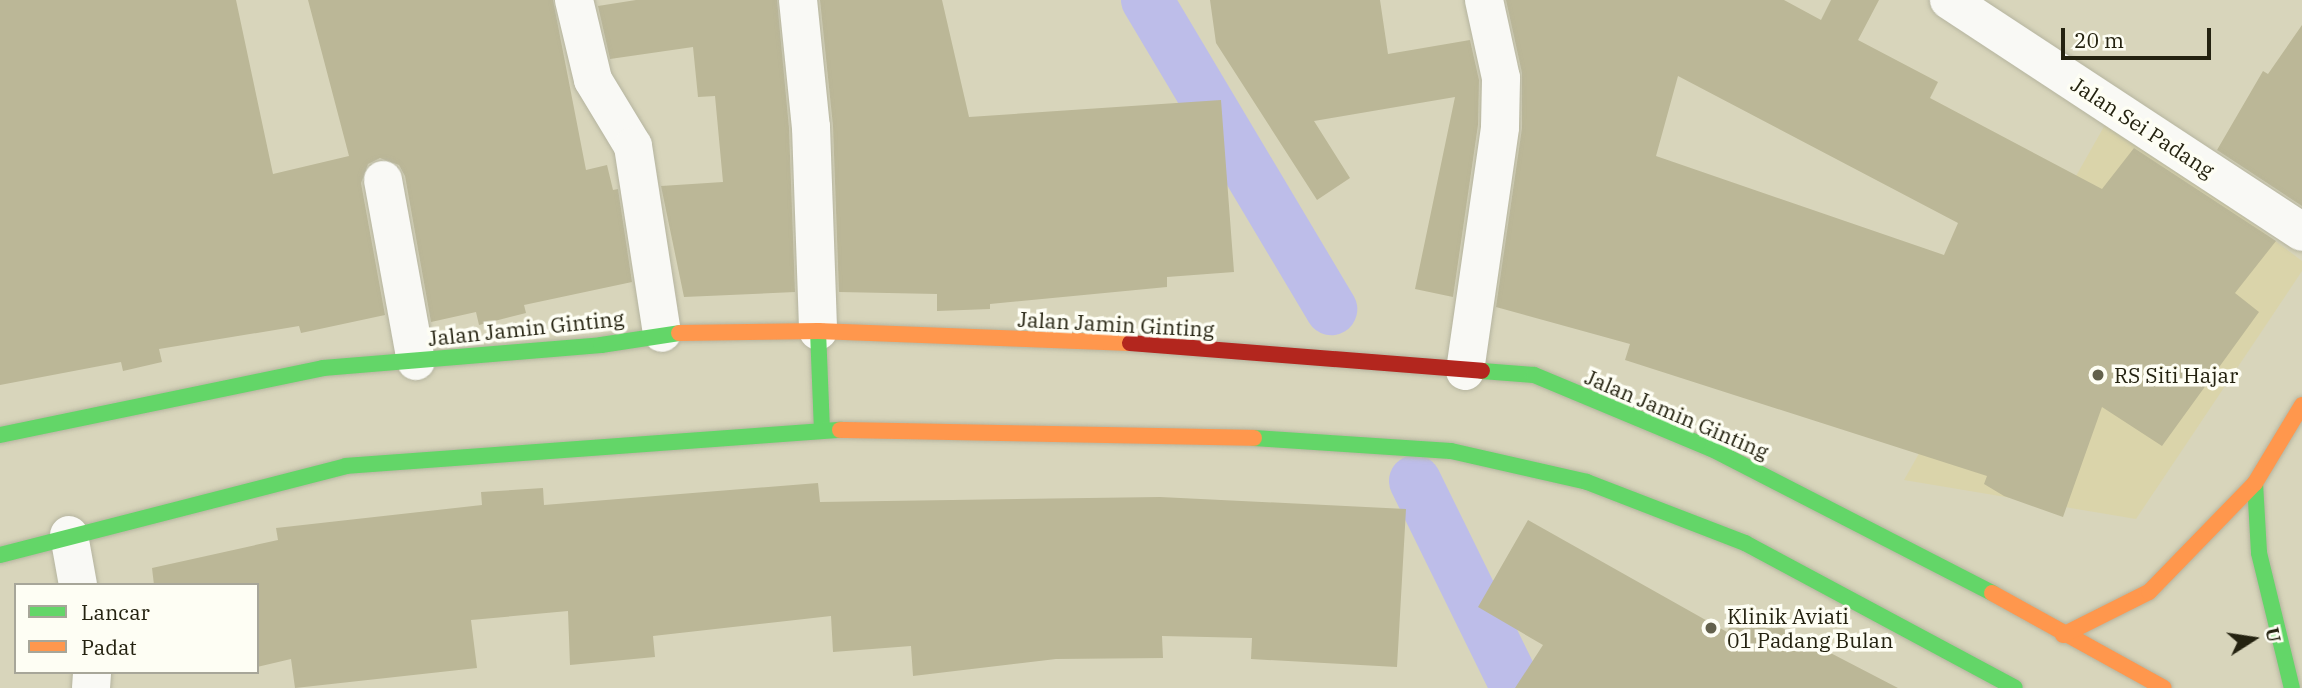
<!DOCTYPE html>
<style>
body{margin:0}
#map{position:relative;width:2302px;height:688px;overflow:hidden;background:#d8d5bb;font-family:"IBM Plex Serif",serif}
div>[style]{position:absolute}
.built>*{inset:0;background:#dad4aa}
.canal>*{height:52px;margin:-26px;padding:0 26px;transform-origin:26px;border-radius:26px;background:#bdbde9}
.building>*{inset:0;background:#bbb797}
.roads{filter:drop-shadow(0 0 2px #b5b49f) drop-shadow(0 0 2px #b5b49f)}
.street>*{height:38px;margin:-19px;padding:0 19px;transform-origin:19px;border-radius:19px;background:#f9f9f5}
.fast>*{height:16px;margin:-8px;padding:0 8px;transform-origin:8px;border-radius:8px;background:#63d668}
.slow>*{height:16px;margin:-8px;padding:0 8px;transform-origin:8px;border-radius:8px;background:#ff974d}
.jam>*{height:16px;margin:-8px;padding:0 8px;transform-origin:8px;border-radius:8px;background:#b3261e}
.dots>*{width:19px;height:19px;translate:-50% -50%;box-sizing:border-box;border:4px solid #fefef4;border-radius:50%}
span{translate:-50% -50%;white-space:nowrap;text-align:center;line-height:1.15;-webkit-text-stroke:7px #fefef4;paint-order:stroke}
.street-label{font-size:21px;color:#242210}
.poi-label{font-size:21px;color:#242210}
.left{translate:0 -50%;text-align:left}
.legend{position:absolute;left:14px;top:583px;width:245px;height:91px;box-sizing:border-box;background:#fefef4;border:2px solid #a7a699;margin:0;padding:9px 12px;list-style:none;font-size:21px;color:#242210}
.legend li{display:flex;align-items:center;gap:14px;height:35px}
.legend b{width:35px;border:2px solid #a7a699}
.north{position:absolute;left:2218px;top:604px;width:70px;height:70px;-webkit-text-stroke:5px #fefef4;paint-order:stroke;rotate:78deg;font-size:19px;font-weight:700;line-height:28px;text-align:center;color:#242210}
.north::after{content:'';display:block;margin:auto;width:24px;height:32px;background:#242210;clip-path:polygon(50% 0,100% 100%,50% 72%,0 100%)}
.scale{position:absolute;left:2061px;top:28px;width:150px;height:32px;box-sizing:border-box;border:4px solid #242210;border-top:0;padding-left:9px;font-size:21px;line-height:24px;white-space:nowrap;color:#242210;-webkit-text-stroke:5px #fefef4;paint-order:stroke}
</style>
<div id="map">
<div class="built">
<i style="clip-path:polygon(2110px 116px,2302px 261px,2302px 271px,2136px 519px,1904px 480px)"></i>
</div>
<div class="canal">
<i style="left:1147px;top:0;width:360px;rotate:59.2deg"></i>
<i style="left:1415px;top:481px;width:231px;rotate:63.8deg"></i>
</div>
<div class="building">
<i style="clip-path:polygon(0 0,236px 0,273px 174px,349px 156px,308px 0,553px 0,586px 170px,607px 165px,613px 190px,618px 189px,632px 282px,524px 305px,526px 313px,479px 325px,476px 312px,431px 322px,405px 176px,399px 165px,380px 158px,368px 164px,361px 183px,385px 315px,301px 333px,299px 326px,159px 349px,162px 362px,123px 371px,121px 362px,0 385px)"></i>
<i style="clip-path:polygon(636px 0,777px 0,789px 128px,795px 292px,684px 297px,661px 186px,723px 182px,715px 96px,698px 97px,693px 47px,610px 59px,598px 6px)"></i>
<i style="clip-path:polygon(820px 0,942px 0,969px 117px,1221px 100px,1234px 272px,1167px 277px,1167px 287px,990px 304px,990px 309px,937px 311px,937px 294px,839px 292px,833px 126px)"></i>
<i style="clip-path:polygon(1210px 0,1380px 0,1388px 54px,1470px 40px,1479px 80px,1478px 125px,1453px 297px,1415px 289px,1455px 97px,1314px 121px,1350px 178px,1317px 200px,1216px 43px)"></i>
<i style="clip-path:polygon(evenodd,1506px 0,1784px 0,1821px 20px,1831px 0,1879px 0,1858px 40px,1938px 82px,1930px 98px,2102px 189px,2134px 148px,2276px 241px,2235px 293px,2259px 312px,2162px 446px,2102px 407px,2063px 517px,2004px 496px,1984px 484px,1987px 476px,1625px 360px,1630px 344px,1496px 307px,1522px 128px,1522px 73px,1506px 0,1678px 76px,1958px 223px,1944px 255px,1656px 156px,1678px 76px)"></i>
<i style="clip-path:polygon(2302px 25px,2302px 206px,2217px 150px,2263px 71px,2268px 74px)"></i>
<i style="clip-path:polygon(818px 483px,820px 502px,1160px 497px,1406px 509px,1397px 667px,1251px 659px,1252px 638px,1162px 636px,1163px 658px,1056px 659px,913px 676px,911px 646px,833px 652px,831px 616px,653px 636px,655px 657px,570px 665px,568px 611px,471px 620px,477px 668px,295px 688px,291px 659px,257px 667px,257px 585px,154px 585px,152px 568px,278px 540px,276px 528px,482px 505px,481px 492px,543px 488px,544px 505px)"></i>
<i style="clip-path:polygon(1528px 520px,1727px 632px,1740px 606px,1898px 688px,1515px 688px,1543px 645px,1478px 607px)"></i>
</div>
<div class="roads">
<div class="street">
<i style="left:574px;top:0;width:82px;rotate:76.6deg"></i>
<i style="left:593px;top:80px;width:77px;rotate:58.8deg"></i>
<i style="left:633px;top:146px;width:189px;rotate:81.2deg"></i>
<i style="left:798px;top:0;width:128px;rotate:84.2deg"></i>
<i style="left:811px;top:127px;width:204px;rotate:88deg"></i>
<i style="left:1949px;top:0;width:422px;rotate:33.3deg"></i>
<i style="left:383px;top:180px;width:184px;rotate:79.7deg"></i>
<i style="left:1465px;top:371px;width:246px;rotate:-81.8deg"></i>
<i style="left:1500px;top:127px;width:49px;rotate:-88.8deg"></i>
<i style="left:1501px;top:78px;width:80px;rotate:-102.3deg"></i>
<i style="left:69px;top:535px;width:51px;rotate:79.8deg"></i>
<i style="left:91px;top:688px;width:16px;rotate:-86deg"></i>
</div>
<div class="fast">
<i style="left:818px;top:331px;width:99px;rotate:87.7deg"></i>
<i style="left:1482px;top:371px;width:52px;rotate:4.4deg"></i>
<i style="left:1534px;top:375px;width:193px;rotate:22.6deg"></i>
<i style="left:1712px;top:449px;width:315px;rotate:27.2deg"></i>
<i style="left:0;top:435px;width:330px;rotate:-11.7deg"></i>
<i style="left:323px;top:368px;width:279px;rotate:-4.7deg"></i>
<i style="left:601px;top:345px;width:79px;rotate:-8.7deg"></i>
<i style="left:1254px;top:438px;width:197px;rotate:3.8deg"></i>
<i style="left:1451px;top:451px;width:139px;rotate:12.8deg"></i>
<i style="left:1587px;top:482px;width:169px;rotate:21.1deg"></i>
<i style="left:1745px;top:543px;width:306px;rotate:28.2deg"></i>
<i style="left:2255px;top:483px;width:70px;rotate:86.7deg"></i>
<i style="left:2259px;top:553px;width:139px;rotate:76.3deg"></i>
<i style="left:0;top:555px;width:357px;rotate:-14.4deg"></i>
<i style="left:346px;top:466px;width:495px;rotate:-4.2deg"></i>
</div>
<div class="slow">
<i style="left:679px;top:333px;width:139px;rotate:-0.8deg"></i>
<i style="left:818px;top:331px;width:312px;rotate:2.2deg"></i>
<i style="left:840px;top:430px;width:414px;rotate:1.1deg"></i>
<i style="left:1992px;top:593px;width:196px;rotate:28.9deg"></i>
<i style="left:2063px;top:635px;width:96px;rotate:-26.6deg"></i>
<i style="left:2149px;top:592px;width:152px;rotate:-45.8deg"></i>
<i style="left:2255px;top:483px;width:91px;rotate:-58.9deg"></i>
</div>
<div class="jam">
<i style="left:1130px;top:343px;width:353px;rotate:4.5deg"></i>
</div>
</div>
<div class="dots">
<i style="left:2098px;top:375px;background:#63614c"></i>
<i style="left:1711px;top:628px;background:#63614c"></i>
</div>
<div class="street-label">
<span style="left:2143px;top:127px;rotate:33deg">Jalan Sei Padang</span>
<span style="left:1116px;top:324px;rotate:3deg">Jalan Jamin Ginting</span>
<span style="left:526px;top:328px;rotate:-6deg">Jalan Jamin Ginting</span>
<span style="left:1677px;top:414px;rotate:23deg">Jalan Jamin Ginting</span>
</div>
<div class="poi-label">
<span class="left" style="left:2114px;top:375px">RS Siti Hajar</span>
<span class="left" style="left:1727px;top:628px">Klinik Aviati<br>01 Padang Bulan</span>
</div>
<ul class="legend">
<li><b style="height:9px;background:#63d668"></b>Lancar</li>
<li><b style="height:9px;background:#ff974d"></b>Padat</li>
</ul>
<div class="north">U</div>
<div class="scale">20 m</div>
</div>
